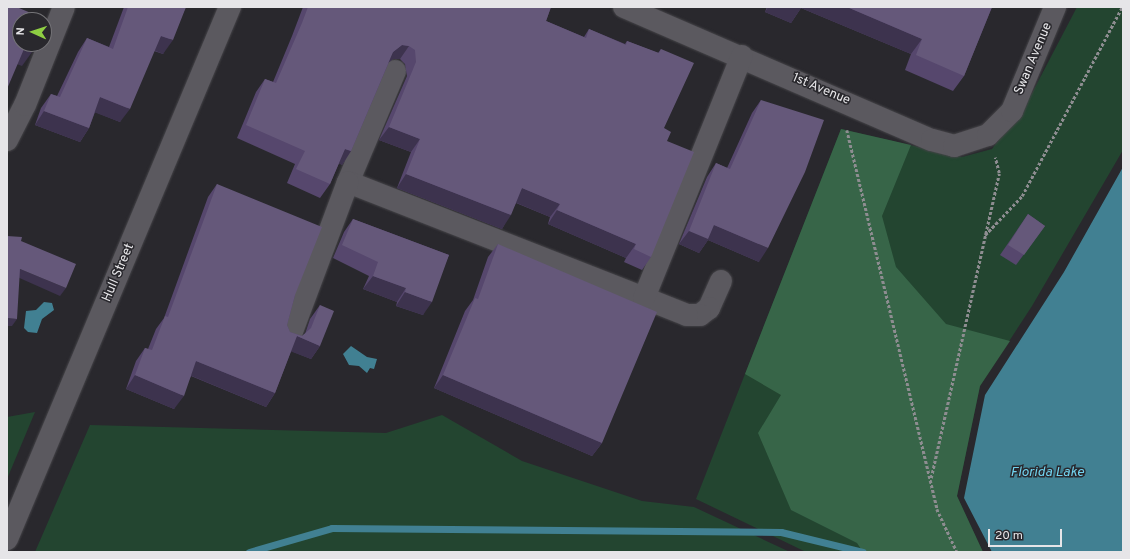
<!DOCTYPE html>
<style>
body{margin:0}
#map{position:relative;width:1130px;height:559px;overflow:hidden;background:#29282d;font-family:Overpass,sans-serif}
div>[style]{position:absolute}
.green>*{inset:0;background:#234530}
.forest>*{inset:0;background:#376548}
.water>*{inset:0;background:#418092}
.stream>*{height:7px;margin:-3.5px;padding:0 3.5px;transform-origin:3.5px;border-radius:3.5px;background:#418092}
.path>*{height:2.5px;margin-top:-1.25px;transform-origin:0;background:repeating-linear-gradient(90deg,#8e8d91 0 3px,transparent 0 5px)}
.roads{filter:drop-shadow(0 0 1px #454448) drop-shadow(0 0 1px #454448)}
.street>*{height:22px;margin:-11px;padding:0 11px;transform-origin:11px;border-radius:11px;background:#5b595f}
.wall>*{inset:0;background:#56476d}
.shaded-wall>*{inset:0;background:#3d334e}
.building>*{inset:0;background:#65587a}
span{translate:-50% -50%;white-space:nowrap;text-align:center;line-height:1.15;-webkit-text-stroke:3px #29282d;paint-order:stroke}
.street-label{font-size:13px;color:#e6e5e8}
.water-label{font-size:14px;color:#72d4f0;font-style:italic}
.frame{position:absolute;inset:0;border:8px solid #e6e5e8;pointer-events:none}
.north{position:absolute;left:12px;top:12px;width:40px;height:40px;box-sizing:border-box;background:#29282d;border:1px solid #757478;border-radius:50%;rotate:273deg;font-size:11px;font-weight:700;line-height:16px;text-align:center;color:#e6e5e8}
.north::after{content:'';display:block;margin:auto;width:14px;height:18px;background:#8ece43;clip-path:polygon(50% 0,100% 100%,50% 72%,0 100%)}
.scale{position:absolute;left:988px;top:529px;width:74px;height:18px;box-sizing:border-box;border:2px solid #e6e5e8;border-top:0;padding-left:5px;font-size:12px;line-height:14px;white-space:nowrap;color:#e6e5e8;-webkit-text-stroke:3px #29282d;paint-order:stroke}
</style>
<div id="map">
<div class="green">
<i style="clip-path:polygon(1077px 7px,1123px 7px,1123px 150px,1032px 306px,980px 386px,957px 496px,983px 552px,806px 552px,696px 499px,841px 129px,962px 157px,992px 149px,1031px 95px)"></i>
<i style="clip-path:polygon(35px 412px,7px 479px,7px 417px)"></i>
<i style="clip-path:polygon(442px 415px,522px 461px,642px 501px,694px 507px,790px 552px,35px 552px,90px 425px,386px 433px)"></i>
</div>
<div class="forest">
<i style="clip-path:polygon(841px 129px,911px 145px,882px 216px,896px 267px,946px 324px,1010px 341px,980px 386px,957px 496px,983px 552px,863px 552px,857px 543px,791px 510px,758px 433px,781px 395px,745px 374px)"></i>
</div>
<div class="water">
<i style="clip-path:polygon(1123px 167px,1123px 552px,992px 552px,964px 498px,985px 395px,1064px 272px)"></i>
<i style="clip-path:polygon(44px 302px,52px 303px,54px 310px,42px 319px,37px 333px,28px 332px,24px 328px,26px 311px,36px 310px)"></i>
<i style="clip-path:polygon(351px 346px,367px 357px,377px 359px,374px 369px,370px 368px,367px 373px,359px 366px,349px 365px,343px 354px)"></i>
</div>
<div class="stream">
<i style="left:249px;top:552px;width:86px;rotate:-16.1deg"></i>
<i style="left:332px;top:528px;width:449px;rotate:0.5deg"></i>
<i style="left:781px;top:532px;width:84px;rotate:13.7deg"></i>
</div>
<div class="path">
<i style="left:847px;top:130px;width:390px;rotate:76.6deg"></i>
<i style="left:937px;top:509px;width:47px;rotate:65.1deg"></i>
<i style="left:985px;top:235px;width:54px;rotate:-46.5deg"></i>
<i style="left:1022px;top:196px;width:214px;rotate:-62.1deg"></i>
<i style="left:931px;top:478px;width:312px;rotate:-77.4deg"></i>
<i style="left:999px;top:173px;width:16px;rotate:-104deg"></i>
</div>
<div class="roads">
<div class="street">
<i style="left:624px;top:7px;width:335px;rotate:23.4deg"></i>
<i style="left:932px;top:140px;width:23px;rotate:15deg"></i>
<i style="left:954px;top:146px;width:36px;rotate:-18deg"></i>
<i style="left:988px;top:135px;width:34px;rotate:-45deg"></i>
<i style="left:1012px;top:111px;width:113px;rotate:-67.5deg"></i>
<i style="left:395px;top:71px;width:121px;rotate:112.9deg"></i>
<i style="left:348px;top:182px;width:318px;rotate:21.4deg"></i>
<i style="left:7px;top:140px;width:39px;rotate:-63deg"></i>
<i style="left:25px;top:105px;width:105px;rotate:-68.3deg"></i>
<i style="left:721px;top:281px;width:30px;rotate:114deg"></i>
<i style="left:709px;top:308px;width:11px;rotate:142deg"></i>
<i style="left:700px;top:315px;width:13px;rotate:180deg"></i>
<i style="left:687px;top:315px;width:46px;rotate:-158.4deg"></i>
<i style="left:644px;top:298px;width:261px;rotate:-68deg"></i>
<i style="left:290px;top:337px;width:165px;rotate:-69.5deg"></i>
<i style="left:7px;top:539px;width:577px;rotate:-67.26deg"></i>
</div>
</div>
<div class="wall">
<i style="clip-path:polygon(124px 7px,186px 7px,163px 54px,154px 51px,120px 122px,95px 112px,89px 128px,80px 142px,35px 125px,41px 108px,51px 94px,57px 96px,78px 52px,87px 38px,109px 47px)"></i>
<i style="clip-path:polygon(303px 7px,551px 7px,546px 21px,584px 37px,589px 29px,625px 44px,627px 41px,658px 53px,661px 49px,664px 128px,667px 141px,651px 257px,642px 270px,624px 262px,626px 258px,548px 224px,550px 217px,516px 203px,502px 229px,397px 188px,411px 152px,379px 140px,407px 76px,405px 64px,400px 59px,393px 59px,389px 62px,351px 151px,342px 165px,339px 163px,330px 184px,320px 198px,287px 183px,295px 164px,237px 138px,256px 92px,265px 79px,273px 82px,292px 36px)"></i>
<i style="clip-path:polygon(767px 7px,992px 7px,964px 76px,953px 91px,905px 70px,911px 54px,801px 8px,791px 23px,765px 12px)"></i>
<i style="clip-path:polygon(761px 100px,759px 262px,708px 240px,699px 253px,679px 244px,707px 177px,716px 163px,727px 168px,752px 113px)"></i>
<i style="clip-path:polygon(217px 184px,295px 295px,287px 325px,290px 332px,302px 336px,305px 334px,310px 319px,320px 305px,320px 346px,311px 359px,291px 351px,275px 393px,266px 407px,191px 376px,174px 409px,126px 389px,136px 361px,145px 348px,148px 349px,156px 329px,164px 318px,208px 197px)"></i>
<i style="clip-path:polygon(1028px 214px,1045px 226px,1016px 265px,1000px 255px)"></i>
<i style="clip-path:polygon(353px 219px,449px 255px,423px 315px,396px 306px,397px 302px,363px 289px,369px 276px,333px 258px,344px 232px)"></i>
<i style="clip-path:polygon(498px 244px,602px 443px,592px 456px,434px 388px,465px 311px,473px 300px,488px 257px)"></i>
</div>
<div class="shaded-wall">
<i style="clip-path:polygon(768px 7px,847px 7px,922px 39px,911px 54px,801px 8px,791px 23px,765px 12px)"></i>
<i style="clip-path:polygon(161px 36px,173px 40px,163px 54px,151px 49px)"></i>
<i style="clip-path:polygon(402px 45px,409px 46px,400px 59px,393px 59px,384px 66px,393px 52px)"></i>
<i style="clip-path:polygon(24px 49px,32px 52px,22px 66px,14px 63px)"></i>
<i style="clip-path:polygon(100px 97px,130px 109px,120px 122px,91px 111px)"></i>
<i style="clip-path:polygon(44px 111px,89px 128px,80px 142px,35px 125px)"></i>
<i style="clip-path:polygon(389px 127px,420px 139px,411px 152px,379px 140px)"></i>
<i style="clip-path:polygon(345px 149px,351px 151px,342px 165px,336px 162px)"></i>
<i style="clip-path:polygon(406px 174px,511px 215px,502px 229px,397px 188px)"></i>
<i style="clip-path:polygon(522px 188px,560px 204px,550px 217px,512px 201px)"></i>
<i style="clip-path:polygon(557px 210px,636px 244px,626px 258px,548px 224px)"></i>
<i style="clip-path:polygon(714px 225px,768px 248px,759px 262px,708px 240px,699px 253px,679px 244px,689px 231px)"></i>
<i style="clip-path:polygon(20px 269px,66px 288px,60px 296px,15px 276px)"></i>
<i style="clip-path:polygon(373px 276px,406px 288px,397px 302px,363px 289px)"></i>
<i style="clip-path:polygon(405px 292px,432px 302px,423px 315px,396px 306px)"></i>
<i style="clip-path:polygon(7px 318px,17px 319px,12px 326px,7px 326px)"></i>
<i style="clip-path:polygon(297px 336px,320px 346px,311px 359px,287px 350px)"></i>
<i style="clip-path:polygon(196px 361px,275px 393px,266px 407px,187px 374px)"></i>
<i style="clip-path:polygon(135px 375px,184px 396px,174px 409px,126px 389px)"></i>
<i style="clip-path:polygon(443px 375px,602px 443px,592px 456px,434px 388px)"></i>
</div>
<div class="building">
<i style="clip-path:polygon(7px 7px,20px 7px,19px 8px,45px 19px,44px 21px,44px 20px,20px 20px,20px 44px,35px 44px,32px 52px,24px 49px,7px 89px)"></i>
<i style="clip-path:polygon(128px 7px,186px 7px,173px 40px,161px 36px,130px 109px,100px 97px,89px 128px,44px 111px,51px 94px,60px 97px,87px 38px,113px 49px)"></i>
<i style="clip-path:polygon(308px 7px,551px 7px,546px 21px,586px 38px,589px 29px,626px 45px,627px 41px,659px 53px,661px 49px,694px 63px,664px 128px,671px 132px,667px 141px,694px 152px,651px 257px,634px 249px,636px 244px,557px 210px,560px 204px,522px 188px,511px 215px,406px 174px,420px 139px,389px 127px,416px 62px,415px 50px,409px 46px,402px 45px,393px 52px,351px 151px,345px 149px,330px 184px,296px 169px,305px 151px,246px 125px,265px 79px,276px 83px,302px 23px)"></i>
<i style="clip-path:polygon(847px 7px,992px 7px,964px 76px,916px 55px,922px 39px)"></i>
<i style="clip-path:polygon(761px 100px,824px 120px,805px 172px,768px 248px,714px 225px,708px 239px,689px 231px,716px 163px,730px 169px)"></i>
<i style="clip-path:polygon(217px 184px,322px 227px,295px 295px,287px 325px,290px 332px,302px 336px,311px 328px,320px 305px,334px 311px,320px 346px,297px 336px,275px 393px,196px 361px,184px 396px,135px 375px,145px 348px,152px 350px,165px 316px,168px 317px)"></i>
<i style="clip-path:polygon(1028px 214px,1045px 226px,1024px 255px,1008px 245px)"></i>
<i style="clip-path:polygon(353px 219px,449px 255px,432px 302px,405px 292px,406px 288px,373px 276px,378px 262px,342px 245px)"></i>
<i style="clip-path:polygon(7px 236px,22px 237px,21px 241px,76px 264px,66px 288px,20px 269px,17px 319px,7px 318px)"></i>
<i style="clip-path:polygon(498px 244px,657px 312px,602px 443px,443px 375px,475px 298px,478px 299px)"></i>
</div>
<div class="street-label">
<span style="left:1034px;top:59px;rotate:-67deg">Swan Avenue</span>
<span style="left:821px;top:90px;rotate:23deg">1st Avenue</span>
<span style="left:119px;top:273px;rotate:-67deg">Hull Street</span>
</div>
<div class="water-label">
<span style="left:1047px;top:473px">Florida Lake</span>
</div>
<div class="frame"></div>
<div class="north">N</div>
<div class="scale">20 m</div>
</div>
